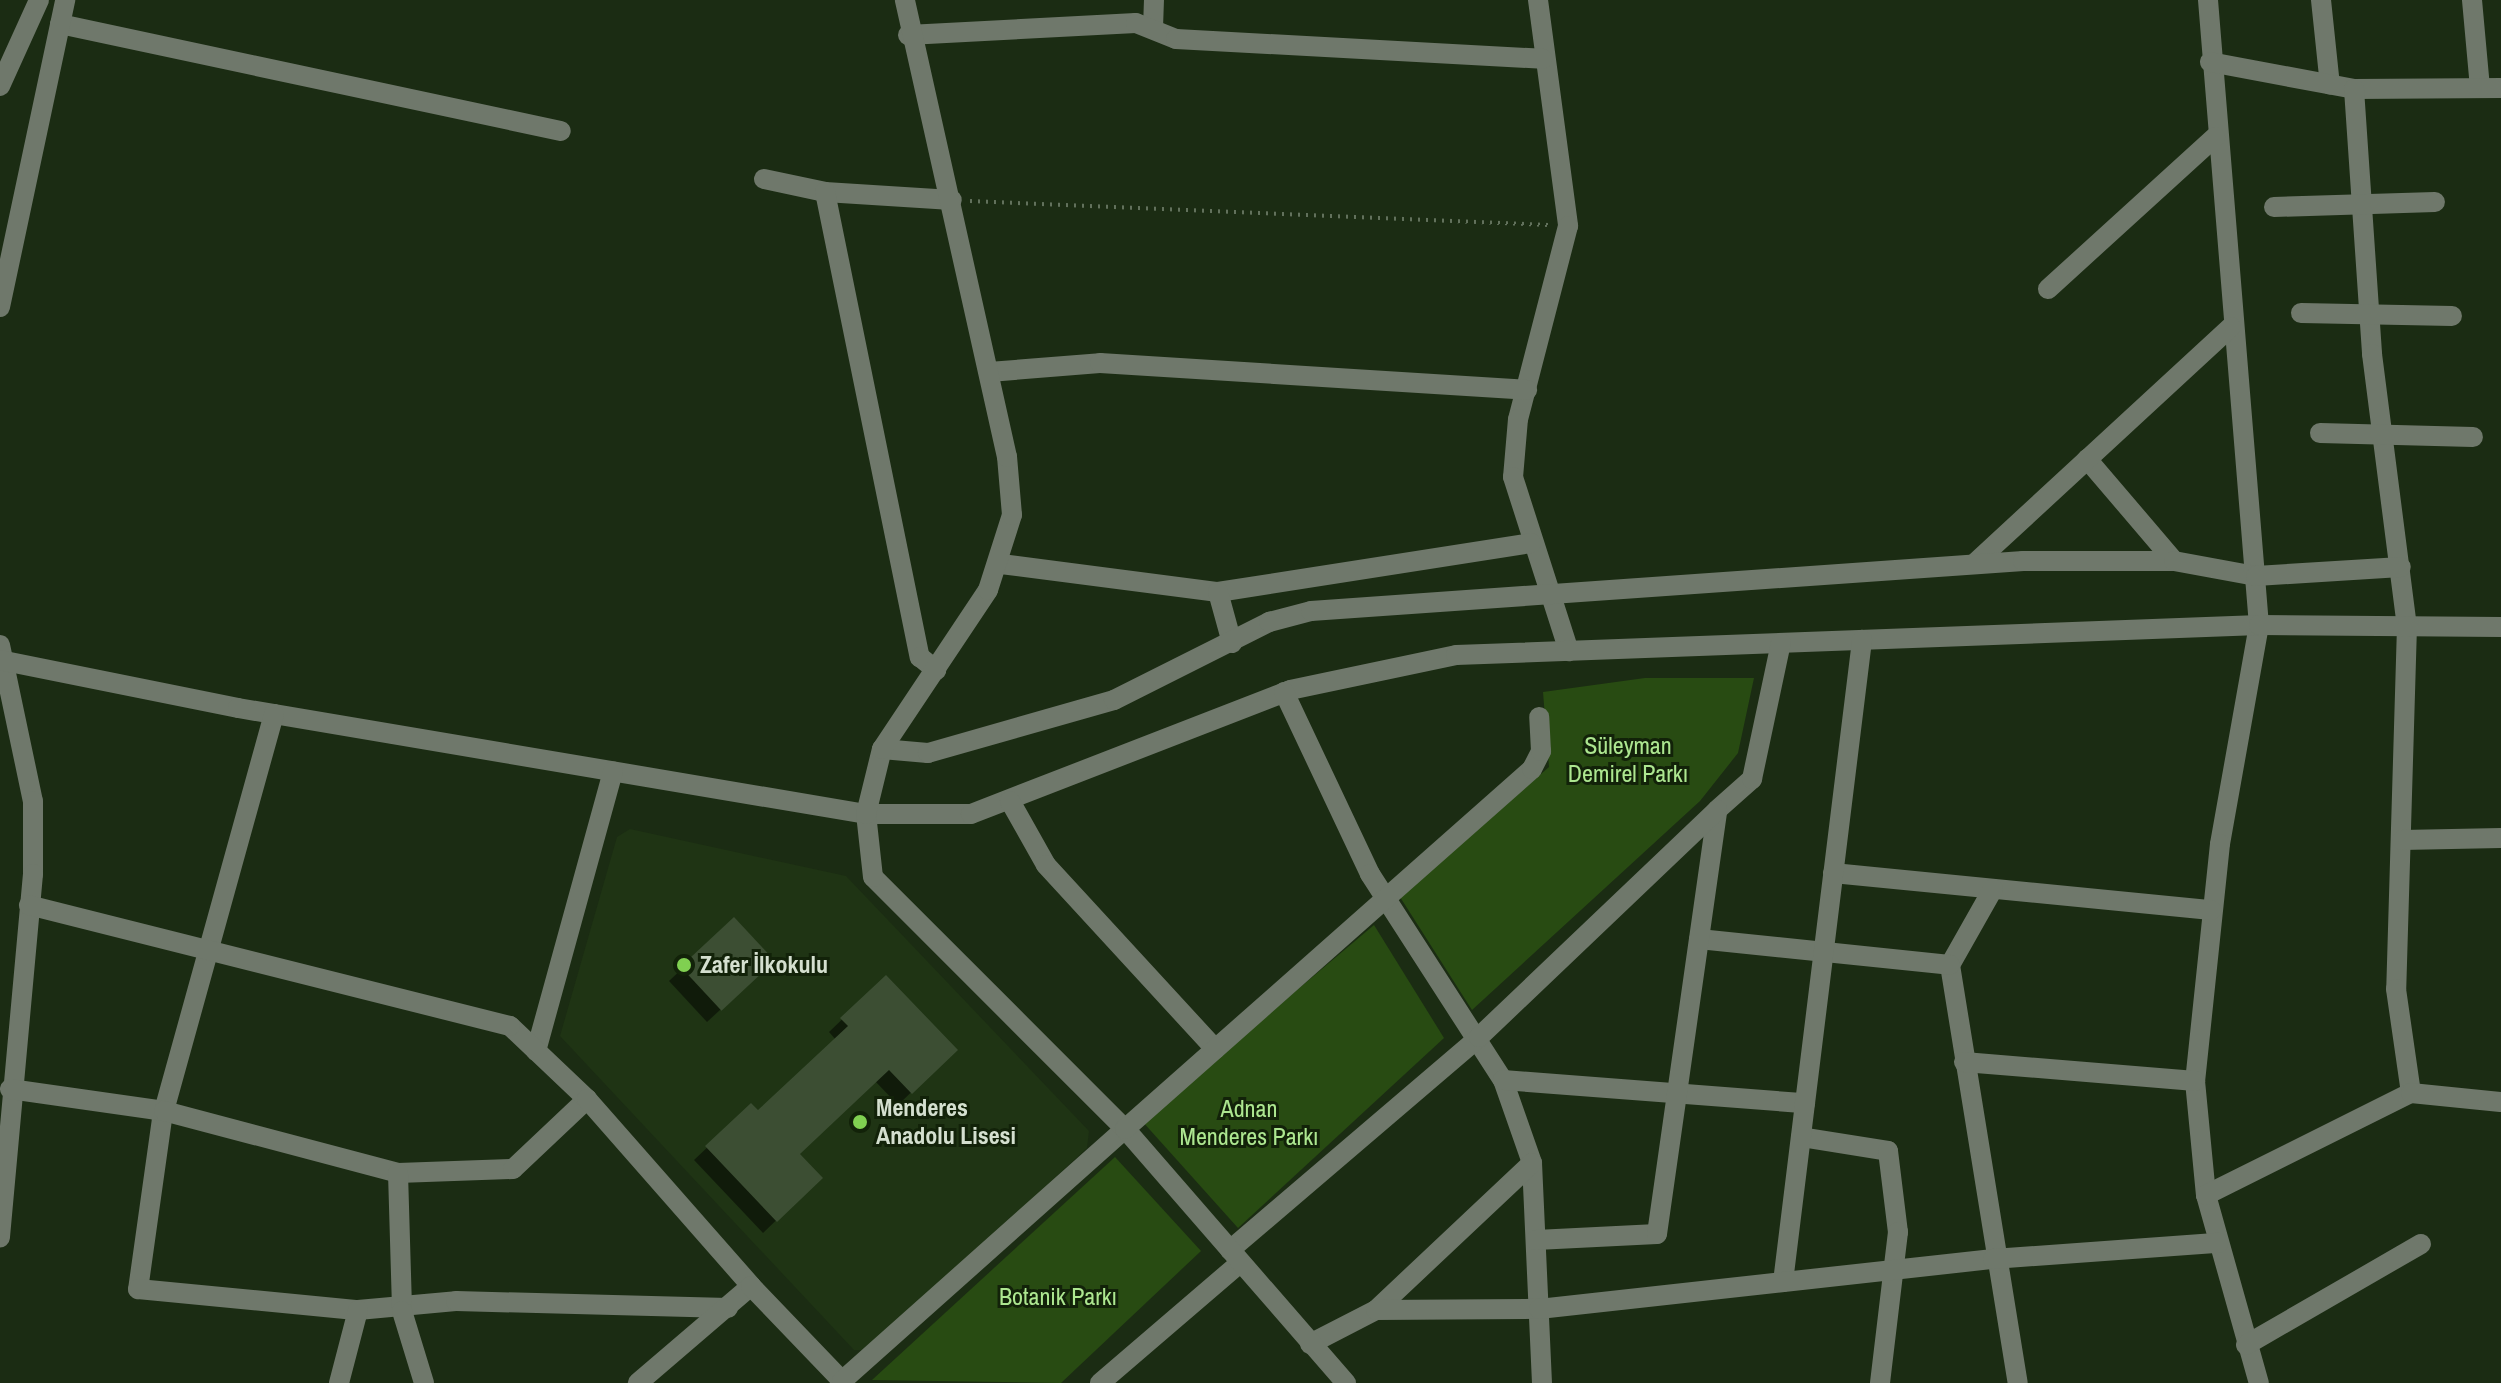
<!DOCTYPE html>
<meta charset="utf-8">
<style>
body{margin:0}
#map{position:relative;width:2501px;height:1383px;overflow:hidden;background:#1b2c13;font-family:"Archivo Narrow",sans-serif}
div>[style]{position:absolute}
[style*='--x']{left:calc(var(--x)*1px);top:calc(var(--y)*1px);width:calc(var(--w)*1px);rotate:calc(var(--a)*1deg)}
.built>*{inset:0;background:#1f3414}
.green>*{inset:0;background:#284b12}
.shadow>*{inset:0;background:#0007}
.building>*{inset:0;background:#3c4e33;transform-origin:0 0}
.path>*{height:4px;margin-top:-2px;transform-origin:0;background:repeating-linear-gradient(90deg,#62715c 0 2px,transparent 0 8px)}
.minor>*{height:20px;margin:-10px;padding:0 10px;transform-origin:10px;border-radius:10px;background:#6f786b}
.dots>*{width:22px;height:22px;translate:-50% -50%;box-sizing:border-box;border:4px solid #122209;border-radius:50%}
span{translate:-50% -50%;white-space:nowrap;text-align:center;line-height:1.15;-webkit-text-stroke:6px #122209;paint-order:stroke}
.park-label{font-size:24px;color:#ade790}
.poi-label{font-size:24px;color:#d4dfcf;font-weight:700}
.left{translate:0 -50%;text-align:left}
</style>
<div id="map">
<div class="built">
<div style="clip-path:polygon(630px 829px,846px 876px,1089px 1131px,1087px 1148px,869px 1350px,854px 1350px,560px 1036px,617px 837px)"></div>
</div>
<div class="green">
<div style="clip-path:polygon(1645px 678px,1754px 678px,1738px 753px,1700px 801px,1472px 1010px,1400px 897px,1549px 767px,1543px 692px)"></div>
<div style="clip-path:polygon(1374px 925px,1444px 1038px,1238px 1228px,1142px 1121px)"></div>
<div style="clip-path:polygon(1115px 1157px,1201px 1251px,1061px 1383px,872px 1380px)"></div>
</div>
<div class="shadow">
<div style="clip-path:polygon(734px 920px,759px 974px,707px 1022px,669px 981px)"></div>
<div style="clip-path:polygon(886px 977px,955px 1050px,898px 1105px,875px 1081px,798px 1155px,820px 1178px,763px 1233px,694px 1160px,751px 1106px,758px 1113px,836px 1040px,829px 1032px)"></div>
</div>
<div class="building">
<div style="left:734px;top:917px;width:60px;height:73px;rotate:47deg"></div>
<div style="clip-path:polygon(886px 975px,958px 1050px,912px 1094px,889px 1070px,800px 1154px,823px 1178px,777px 1222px,705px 1146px,751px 1103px,758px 1110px,848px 1026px,840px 1018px)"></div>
</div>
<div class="path">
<div style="--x:970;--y:201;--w:579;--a:2.37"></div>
</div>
<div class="minor">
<div style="--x:1538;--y:0;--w:228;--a:82.4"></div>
<div style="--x:1568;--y:226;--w:199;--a:104.5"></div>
<div style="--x:1518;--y:419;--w:58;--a:94.9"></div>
<div style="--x:1513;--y:477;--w:183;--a:72.2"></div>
<div style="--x:2208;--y:0;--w:627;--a:85.34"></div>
<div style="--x:2259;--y:625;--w:222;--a:100.1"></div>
<div style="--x:2220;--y:844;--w:238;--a:96"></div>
<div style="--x:2195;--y:1081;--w:115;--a:84.5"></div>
<div style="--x:2206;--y:1195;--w:195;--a:74.3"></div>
<div style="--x:2321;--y:0;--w:85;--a:84"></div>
<div style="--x:2472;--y:0;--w:88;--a:84.8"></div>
<div style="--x:60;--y:24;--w:512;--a:12.06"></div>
<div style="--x:1153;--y:28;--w:28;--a:-88"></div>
<div style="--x:908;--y:35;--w:228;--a:-3"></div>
<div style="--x:1136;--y:23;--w:43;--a:21.8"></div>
<div style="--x:1176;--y:39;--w:367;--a:3.1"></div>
<div style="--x:2210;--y:62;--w:147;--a:10.6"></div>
<div style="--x:2354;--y:89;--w:147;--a:-0.4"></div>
<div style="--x:0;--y:86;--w:94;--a:-65.6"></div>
<div style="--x:2354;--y:89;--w:266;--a:86.1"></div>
<div style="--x:2372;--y:354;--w:274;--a:82.7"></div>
<div style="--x:2407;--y:626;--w:363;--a:91.7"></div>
<div style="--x:2396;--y:989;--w:105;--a:81.8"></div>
<div style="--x:764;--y:179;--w:62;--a:12"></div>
<div style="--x:825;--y:192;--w:127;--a:3.6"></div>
<div style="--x:825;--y:192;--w:475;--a:78.5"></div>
<div style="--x:920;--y:657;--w:21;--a:39"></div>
<div style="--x:2274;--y:207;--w:161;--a:-1.8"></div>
<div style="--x:2048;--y:289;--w:226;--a:-42.3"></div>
<div style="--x:0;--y:307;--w:314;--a:-78"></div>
<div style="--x:2301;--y:313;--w:151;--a:1.1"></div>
<div style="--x:989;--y:372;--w:111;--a:-4.6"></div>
<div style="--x:1100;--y:363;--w:428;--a:3.6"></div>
<div style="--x:2320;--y:433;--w:153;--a:1.5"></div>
<div style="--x:2087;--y:459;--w:134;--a:49.5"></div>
<div style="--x:1975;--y:563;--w:348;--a:-42.7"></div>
<div style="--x:1001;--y:564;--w:219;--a:7.4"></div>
<div style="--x:1218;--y:592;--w:317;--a:-8.9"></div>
<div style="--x:1218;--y:592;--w:53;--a:74.6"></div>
<div style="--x:0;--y:645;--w:159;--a:78.1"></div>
<div style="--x:33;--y:801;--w:73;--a:90"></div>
<div style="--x:33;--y:874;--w:365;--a:95.2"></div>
<div style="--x:0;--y:660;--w:243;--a:11.4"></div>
<div style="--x:238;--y:708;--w:637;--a:9.58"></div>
<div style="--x:866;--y:814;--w:105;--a:0"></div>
<div style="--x:971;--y:814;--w:342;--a:-21.2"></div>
<div style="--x:1290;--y:690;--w:170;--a:-11.9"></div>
<div style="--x:1456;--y:655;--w:804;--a:-2.14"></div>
<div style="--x:2259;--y:625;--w:242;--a:0.5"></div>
<div style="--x:1284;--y:692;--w:201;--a:64.7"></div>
<div style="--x:1370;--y:874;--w:245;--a:57.2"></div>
<div style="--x:1503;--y:1080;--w:88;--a:70.7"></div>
<div style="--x:1532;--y:1163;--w:220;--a:87.4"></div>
<div style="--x:274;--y:714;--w:420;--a:105.5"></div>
<div style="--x:162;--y:1119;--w:172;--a:98"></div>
<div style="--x:138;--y:1289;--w:221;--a:5.5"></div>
<div style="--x:358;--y:1310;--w:98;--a:-5.2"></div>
<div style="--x:456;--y:1301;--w:272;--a:1.5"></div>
<div style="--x:882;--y:749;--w:46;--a:5"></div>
<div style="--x:928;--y:753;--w:193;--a:-15.9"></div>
<div style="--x:1114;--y:700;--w:174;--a:-26.7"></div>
<div style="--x:1269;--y:622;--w:43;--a:-14.7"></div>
<div style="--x:1311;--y:611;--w:714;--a:-4.02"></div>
<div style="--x:2023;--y:561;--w:151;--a:0"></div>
<div style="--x:2174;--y:561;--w:83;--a:10.4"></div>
<div style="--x:2256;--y:576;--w:145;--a:-3.6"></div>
<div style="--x:1010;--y:801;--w:73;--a:60.6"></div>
<div style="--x:1046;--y:865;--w:250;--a:47.4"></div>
<div style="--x:2402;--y:840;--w:99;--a:-1.2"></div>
<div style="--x:1833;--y:873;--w:380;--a:5.6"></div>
<div style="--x:1993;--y:889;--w:87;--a:119.5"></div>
<div style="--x:1950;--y:965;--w:423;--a:80.8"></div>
<div style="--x:1699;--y:939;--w:252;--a:5.9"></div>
<div style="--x:536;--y:1051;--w:290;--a:-74.6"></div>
<div style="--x:1964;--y:1062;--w:232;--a:4.7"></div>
<div style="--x:1503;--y:1080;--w:303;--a:4.4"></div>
<div style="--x:10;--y:1089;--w:156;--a:8.1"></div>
<div style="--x:164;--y:1111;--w:242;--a:14.8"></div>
<div style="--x:398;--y:1173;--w:115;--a:-2"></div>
<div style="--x:513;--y:1169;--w:102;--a:-43.4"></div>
<div style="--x:587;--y:1099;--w:106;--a:-136.5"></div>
<div style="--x:510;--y:1026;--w:496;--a:-165.9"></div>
<div style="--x:587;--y:1099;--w:249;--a:48.7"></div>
<div style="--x:751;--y:1286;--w:149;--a:139.4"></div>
<div style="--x:1801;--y:1137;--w:88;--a:9.1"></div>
<div style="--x:1888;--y:1151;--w:82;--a:83"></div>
<div style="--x:1898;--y:1232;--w:152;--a:96.8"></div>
<div style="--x:398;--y:1173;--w:138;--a:88.3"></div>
<div style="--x:402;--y:1311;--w:75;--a:73"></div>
<div style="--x:2206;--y:1195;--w:229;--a:-26.5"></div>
<div style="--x:2411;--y:1093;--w:90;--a:5.7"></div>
<div style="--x:1536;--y:1240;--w:121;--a:-2.8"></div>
<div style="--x:1657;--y:1234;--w:428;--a:-81.9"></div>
<div style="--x:1717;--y:810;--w:47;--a:-41.5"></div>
<div style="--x:1752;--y:779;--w:139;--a:-78"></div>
<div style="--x:1230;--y:1250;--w:328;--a:-40.5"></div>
<div style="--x:1479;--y:1037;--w:329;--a:-43.6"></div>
<div style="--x:1783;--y:1282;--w:647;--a:-82.98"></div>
<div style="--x:751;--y:1286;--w:134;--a:46.2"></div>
<div style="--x:1376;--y:1310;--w:214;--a:-43.3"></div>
<div style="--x:1310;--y:1344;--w:74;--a:-27.3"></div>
<div style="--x:1376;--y:1310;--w:163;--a:-0.4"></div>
<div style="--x:1539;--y:1309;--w:457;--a:-6.3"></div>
<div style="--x:1993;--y:1259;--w:226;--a:-4.1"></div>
<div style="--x:2246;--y:1345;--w:202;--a:-30"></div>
<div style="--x:842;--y:1381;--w:379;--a:-41.7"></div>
<div style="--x:1125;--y:1129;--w:356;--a:-135"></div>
<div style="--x:873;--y:877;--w:63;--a:-96.3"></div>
<div style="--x:866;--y:814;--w:67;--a:-76.2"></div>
<div style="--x:882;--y:749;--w:191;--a:-56.3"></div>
<div style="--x:988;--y:590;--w:79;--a:-72.3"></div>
<div style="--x:1012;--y:515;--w:58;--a:-94.9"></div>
<div style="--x:1007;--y:457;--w:468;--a:-102.6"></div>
<div style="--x:339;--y:1383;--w:75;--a:-75.4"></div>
<div style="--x:1100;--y:1383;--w:184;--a:-40.6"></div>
<div style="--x:1346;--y:1383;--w:337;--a:-131"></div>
<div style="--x:1125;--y:1129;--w:543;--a:-41.49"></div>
<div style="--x:1532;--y:769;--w:20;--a:-63"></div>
<div style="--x:1541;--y:751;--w:34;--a:-93"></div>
</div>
<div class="dots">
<div style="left:684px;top:965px;background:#80d051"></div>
<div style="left:860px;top:1122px;background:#80d051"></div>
</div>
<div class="park-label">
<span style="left:1628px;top:760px">Süleyman<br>Demirel Parkı</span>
<span style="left:1249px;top:1123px">Adnan<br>Menderes Parkı</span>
<span style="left:1058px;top:1297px">Botanik Parkı</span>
</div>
<div class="poi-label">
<span class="left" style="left:700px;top:965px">Zafer İlkokulu</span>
<span class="left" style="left:876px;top:1122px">Menderes<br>Anadolu Lisesi</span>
</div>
</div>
